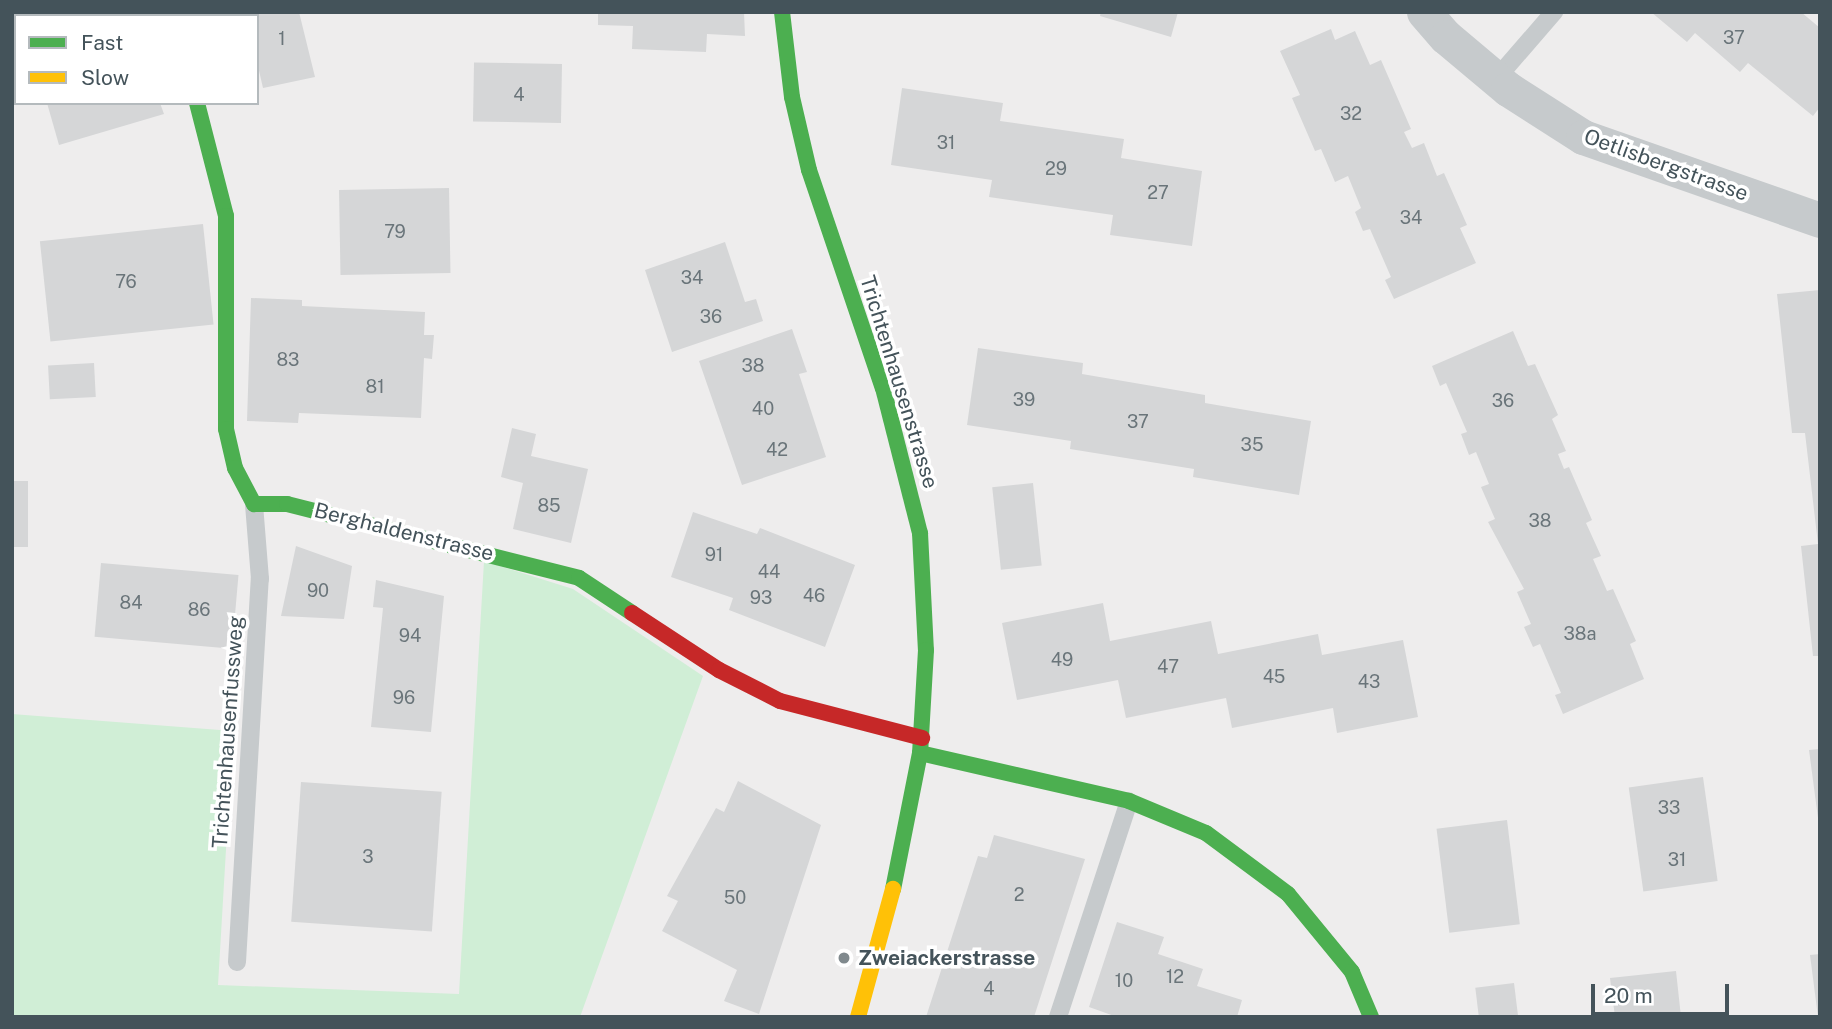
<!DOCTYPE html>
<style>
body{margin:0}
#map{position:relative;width:1832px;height:1029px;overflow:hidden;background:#eeeded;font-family:"Public Sans",sans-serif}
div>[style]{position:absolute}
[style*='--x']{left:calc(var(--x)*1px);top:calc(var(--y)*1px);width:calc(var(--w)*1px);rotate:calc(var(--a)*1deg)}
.green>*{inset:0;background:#d0eed6}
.building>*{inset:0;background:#d5d6d7;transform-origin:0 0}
.lane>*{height:18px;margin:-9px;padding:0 9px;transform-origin:9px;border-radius:9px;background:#c6cacc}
.street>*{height:35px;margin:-17.5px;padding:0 17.5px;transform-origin:17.5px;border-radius:17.5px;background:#c6cacc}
.fast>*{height:16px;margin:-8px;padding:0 8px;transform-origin:8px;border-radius:8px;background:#4caf50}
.slow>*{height:16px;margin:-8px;padding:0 8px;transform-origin:8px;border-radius:8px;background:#ffc107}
.jam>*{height:16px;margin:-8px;padding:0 8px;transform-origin:8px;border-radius:8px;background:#c62828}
.dots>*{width:19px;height:19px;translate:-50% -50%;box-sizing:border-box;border:4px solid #fff;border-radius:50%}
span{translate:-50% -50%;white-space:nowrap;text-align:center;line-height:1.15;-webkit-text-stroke:7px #fff;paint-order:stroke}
.number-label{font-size:18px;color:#6a757a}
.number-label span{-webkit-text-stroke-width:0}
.street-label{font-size:21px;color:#44535a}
.poi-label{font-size:21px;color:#44535a;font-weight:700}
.left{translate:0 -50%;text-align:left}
.frame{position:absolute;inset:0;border:14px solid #44535a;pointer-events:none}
.legend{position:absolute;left:14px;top:14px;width:245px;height:91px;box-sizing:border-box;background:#fff;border:2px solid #b4babd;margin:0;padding:9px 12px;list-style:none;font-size:21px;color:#44535a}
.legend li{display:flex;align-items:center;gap:14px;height:35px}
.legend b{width:35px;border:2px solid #b4babd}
.scale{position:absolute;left:1591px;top:984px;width:138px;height:32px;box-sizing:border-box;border:4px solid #44535a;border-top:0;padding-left:9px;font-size:21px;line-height:24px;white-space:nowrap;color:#44535a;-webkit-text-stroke:5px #fff;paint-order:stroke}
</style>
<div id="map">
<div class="green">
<div style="clip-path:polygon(484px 561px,573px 589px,703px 676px,580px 1017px,12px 1017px,12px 714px,233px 731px,218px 985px,459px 994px)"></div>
</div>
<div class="building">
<div style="clip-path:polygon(213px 12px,299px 12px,315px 77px,263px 88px,257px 62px,257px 16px)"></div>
<div style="clip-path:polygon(598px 12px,744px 12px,745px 36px,707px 34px,706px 52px,632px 49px,633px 26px,598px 25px)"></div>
<div style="clip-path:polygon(1101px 12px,1178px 12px,1171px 37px,1100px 16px)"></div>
<div style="clip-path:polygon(1651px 12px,1801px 12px,1820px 28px,1820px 107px,1813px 116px,1748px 63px,1740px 72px,1695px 33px,1687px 42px)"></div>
<div style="clip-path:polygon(1331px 29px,1335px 40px,1355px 31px,1370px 65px,1381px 60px,1411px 129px,1404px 132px,1412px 148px,1424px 143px,1437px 176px,1444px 173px,1467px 225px,1460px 228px,1476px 263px,1394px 299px,1385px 280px,1391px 277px,1370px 229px,1363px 231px,1355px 212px,1361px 208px,1348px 176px,1335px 182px,1321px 149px,1315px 151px,1292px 98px,1300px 95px,1280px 51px)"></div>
<div style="left:562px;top:64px;width:59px;height:88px;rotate:91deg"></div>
<div style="clip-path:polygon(902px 88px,1003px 103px,1000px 121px,1124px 139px,1121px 158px,1202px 171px,1192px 246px,1110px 235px,1113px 215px,989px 197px,992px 180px,891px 165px)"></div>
<div style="clip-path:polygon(47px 103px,160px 103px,164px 114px,59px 145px)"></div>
<div style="left:449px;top:188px;width:85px;height:110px;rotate:89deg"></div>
<div style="left:203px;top:224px;width:101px;height:164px;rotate:84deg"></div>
<div style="clip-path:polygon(725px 242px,745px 302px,756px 299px,763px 321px,672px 352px,645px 270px)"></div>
<div style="clip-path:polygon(1820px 290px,1820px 656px,1813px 656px,1801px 546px,1818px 544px,1805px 433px,1792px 433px,1777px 294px)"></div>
<div style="clip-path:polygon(251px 298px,302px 300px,302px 306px,425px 312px,424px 335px,434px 335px,432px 359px,424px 358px,421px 418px,299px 413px,298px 423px,247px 421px)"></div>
<div style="clip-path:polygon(792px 329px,807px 372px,799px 374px,826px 457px,742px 485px,699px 361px)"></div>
<div style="clip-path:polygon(1513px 331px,1528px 366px,1535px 364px,1558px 415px,1552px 419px,1566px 451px,1558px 454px,1564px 469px,1569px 467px,1592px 520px,1586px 523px,1601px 556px,1593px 559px,1607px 591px,1613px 589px,1636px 641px,1630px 644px,1644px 679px,1563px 714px,1555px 695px,1561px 693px,1540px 644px,1533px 647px,1524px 627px,1531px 624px,1517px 592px,1524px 589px,1488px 522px,1495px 519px,1481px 487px,1489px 484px,1476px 452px,1469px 455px,1461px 434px,1467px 432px,1446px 383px,1440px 386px,1432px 366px)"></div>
<div style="clip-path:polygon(978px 348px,1083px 363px,1082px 374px,1205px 395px,1205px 403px,1311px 421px,1299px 495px,1193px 477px,1194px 469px,1070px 449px,1071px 441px,967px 425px)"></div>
<div style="left:94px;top:363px;width:34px;height:46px;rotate:87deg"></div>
<div style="clip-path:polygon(512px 428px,536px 434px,531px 456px,588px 469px,571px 543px,513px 529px,523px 483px,501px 477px)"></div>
<div style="left:12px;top:481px;width:16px;height:66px"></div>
<div style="left:1033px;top:483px;width:83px;height:41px;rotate:84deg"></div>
<div style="clip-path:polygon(693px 512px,757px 534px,760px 528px,855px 565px,825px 647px,729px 610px,733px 598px,671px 577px)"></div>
<div style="clip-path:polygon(296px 546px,352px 566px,344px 619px,281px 616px)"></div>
<div style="left:101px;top:563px;width:138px;height:74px;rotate:5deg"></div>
<div style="clip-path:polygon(376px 580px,444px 596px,431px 732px,371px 727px,383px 608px,373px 607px)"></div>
<div style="clip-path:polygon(1103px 603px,1110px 641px,1211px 621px,1218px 654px,1318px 634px,1322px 655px,1403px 640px,1418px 717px,1337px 733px,1333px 708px,1232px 728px,1226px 698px,1126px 718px,1118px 680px,1017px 700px,1002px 623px)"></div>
<div style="clip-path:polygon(1820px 749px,1820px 818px,1818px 818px,1809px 750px)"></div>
<div style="left:1703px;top:777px;width:105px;height:75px;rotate:82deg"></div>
<div style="clip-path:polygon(738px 781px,821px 825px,759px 1014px,724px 1001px,737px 970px,662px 931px,678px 901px,667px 896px,716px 808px,724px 812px)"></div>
<div style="left:301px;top:782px;width:141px;height:140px;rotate:4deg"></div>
<div style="left:1507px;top:820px;width:105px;height:71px;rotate:83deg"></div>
<div style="clip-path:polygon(994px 835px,1085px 859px,1034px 1017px,926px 1017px,978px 856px,987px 858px)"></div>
<div style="clip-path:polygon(1117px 922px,1164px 937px,1158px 954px,1203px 969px,1197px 986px,1242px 1000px,1237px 1017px,1117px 1017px,1089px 1007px)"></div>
<div style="clip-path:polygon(1820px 954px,1820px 1017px,1818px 1017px,1810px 955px)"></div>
<div style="clip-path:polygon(1676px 971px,1681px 1017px,1615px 1017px,1610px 978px)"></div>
<div style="left:1514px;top:983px;width:34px;height:39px;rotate:83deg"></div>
</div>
<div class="lane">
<div style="--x:1496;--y:79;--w:89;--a:-49.1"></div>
<div style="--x:237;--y:962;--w:384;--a:-86.6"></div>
<div style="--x:260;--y:579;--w:75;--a:-94.6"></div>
<div style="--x:1058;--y:1017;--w:227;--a:-71.8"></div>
</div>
<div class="street">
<div style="--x:166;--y:12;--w:4;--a:76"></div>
<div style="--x:1424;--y:12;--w:33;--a:49"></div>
<div style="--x:1446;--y:37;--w:81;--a:40"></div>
<div style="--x:1508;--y:89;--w:89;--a:32.6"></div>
<div style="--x:1583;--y:137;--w:251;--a:19.3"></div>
</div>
<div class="fast">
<div style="--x:782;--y:12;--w:86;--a:83.3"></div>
<div style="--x:792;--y:97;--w:75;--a:76.9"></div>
<div style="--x:809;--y:170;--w:230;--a:71.3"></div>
<div style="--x:883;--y:388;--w:150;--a:75.7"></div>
<div style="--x:920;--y:533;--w:117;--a:87.1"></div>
<div style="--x:926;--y:650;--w:103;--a:93.3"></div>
<div style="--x:920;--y:753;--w:139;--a:101.2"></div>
<div style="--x:197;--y:103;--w:117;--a:75.6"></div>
<div style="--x:226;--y:216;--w:213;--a:90"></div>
<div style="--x:226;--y:429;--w:40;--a:77"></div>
<div style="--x:235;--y:468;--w:41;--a:62.2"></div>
<div style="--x:254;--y:504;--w:33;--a:0"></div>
<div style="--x:287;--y:504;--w:301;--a:14.2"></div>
<div style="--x:579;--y:578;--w:64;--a:33.4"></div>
<div style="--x:920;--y:753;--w:214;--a:12.9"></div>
<div style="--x:1129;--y:801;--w:83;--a:22.6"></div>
<div style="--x:1206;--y:833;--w:102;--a:36.6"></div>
<div style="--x:1288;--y:894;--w:101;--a:50.6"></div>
<div style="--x:1352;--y:972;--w:49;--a:67.1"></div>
</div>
<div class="slow">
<div style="--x:858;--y:1017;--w:133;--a:-74.7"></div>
</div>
<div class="jam">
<div style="--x:632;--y:613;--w:104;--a:33.2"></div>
<div style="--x:719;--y:670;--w:68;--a:26.9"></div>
<div style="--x:780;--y:701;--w:147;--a:14.6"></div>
</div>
<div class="dots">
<div style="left:844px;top:958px;background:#80898d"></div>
</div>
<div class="number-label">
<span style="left:1734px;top:38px">37</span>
<span style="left:282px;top:39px">1</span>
<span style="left:519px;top:95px">4</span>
<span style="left:1351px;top:114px">32</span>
<span style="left:946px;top:143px">31</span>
<span style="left:1056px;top:169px">29</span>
<span style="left:1158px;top:193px">27</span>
<span style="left:1411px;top:218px">34</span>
<span style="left:395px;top:232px">79</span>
<span style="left:692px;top:278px">34</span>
<span style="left:126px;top:282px">76</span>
<span style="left:711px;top:317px">36</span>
<span style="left:288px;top:360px">83</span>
<span style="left:753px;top:366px">38</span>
<span style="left:375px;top:387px">81</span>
<span style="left:1024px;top:400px">39</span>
<span style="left:1503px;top:401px">36</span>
<span style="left:763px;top:409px">40</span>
<span style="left:1138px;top:422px">37</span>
<span style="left:1252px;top:445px">35</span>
<span style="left:777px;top:450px">42</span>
<span style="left:549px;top:506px">85</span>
<span style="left:1540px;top:521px">38</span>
<span style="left:714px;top:555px">91</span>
<span style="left:769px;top:572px">44</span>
<span style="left:318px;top:591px">90</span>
<span style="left:814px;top:596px">46</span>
<span style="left:761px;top:598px">93</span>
<span style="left:131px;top:603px">84</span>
<span style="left:199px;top:610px">86</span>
<span style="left:1580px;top:634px">38a</span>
<span style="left:410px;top:636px">94</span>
<span style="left:1062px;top:660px">49</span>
<span style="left:1168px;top:667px">47</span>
<span style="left:1274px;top:677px">45</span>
<span style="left:1369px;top:682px">43</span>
<span style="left:404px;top:698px">96</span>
<span style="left:1669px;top:808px">33</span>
<span style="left:368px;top:857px">3</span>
<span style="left:1677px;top:860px">31</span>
<span style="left:1019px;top:895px">2</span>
<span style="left:735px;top:898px">50</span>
<span style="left:1175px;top:977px">12</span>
<span style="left:1124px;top:981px">10</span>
<span style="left:989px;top:989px">4</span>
</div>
<div class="street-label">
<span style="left:1666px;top:165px;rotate:20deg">Oetlisbergstrasse</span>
<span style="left:899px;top:382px;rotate:73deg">Trichtenhausenstrasse</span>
<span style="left:404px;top:532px;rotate:14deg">Berghaldenstrasse</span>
<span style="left:228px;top:732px;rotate:-86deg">Trichtenhausenfussweg</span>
</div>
<div class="poi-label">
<span class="left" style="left:858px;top:958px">Zweiackerstrasse</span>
</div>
<div class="frame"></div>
<ul class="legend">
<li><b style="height:9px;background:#4caf50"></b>Fast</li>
<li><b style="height:9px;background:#ffc107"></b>Slow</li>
</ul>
<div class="scale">20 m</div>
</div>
